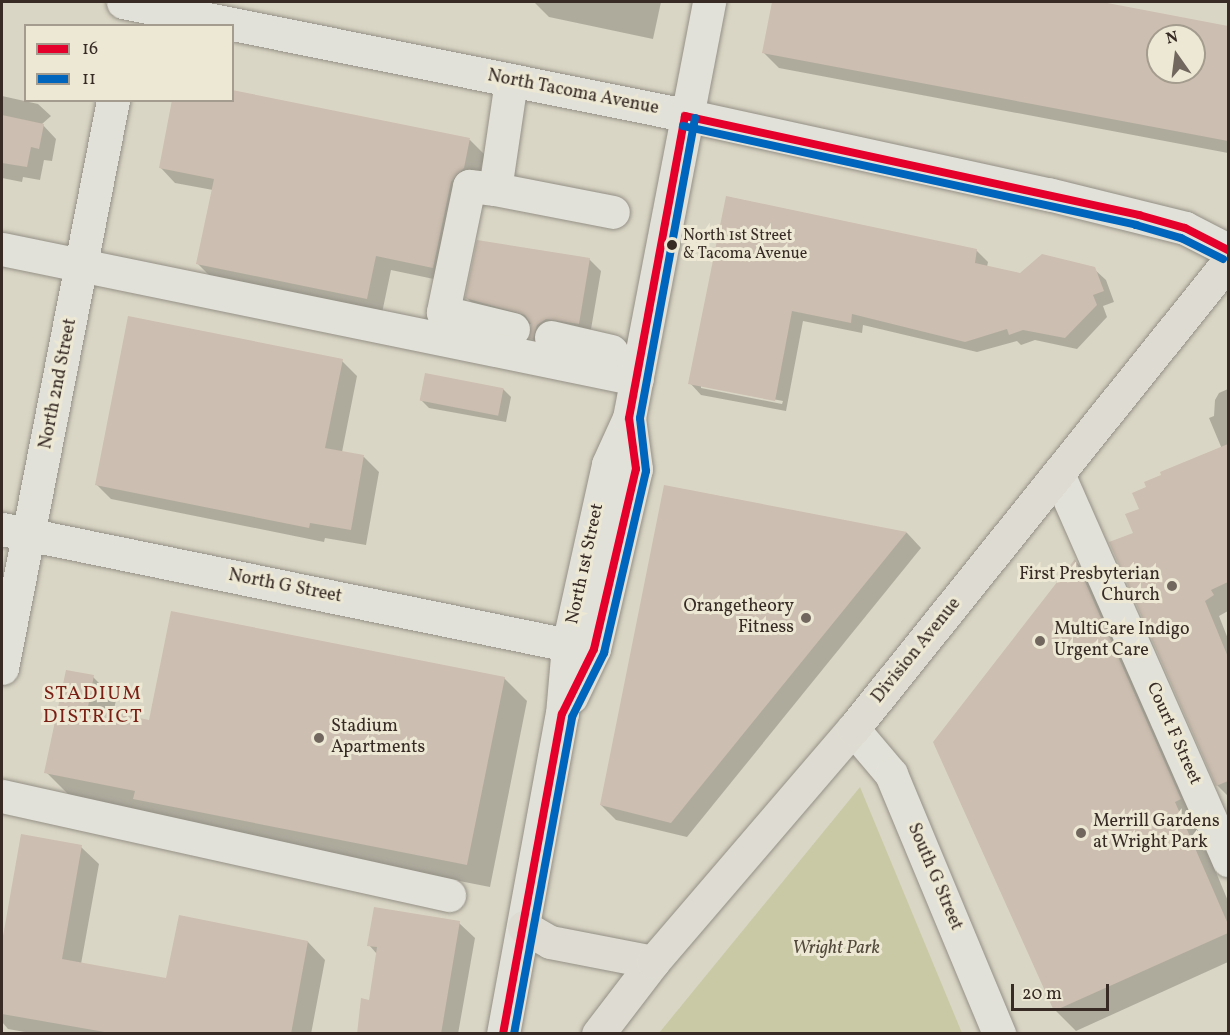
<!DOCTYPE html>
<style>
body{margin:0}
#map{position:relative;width:1230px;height:1035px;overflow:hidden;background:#dad6c5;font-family:Vollkorn,serif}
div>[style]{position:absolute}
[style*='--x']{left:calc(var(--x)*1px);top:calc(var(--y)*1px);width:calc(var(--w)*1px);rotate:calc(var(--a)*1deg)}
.green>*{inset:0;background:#cac9a6}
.shadow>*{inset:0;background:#0003}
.building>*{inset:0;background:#ccbeb0;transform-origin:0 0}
.roads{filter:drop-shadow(0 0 2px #949086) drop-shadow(0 0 2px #949086)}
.minor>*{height:33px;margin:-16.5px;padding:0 16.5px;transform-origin:16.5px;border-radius:16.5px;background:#e2e1d9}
.major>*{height:33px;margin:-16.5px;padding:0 16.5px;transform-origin:16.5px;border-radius:16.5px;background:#dedcd2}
.bus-1>*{height:8px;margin:-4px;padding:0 4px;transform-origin:4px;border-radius:4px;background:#e4002b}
.bus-2>*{height:8px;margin:-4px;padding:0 4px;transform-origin:4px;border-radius:4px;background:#0065bd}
.dots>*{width:16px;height:16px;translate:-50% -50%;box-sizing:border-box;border:3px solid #ece8d4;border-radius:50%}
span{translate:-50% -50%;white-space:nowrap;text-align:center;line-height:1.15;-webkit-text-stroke:6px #ece8d4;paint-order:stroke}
.bus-label{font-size:16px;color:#382b26}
.left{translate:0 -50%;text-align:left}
.street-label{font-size:18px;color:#382b26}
.poi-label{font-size:18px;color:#382b26}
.right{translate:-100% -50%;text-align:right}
.park-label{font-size:18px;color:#52483a;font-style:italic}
.neighbourhood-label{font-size:20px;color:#7a1f14;letter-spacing:1.5px}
.frame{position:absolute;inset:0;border:3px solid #382b26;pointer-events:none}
.legend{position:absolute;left:24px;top:24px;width:210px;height:78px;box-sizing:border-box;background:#ece8d4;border:2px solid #a49c8e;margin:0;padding:8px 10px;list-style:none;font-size:18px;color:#382b26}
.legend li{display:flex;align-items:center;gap:12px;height:30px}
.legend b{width:30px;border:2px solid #a49c8e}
.north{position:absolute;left:1146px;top:24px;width:60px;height:60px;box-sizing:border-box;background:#ece8d4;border:2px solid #a49c8e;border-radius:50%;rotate:346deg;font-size:16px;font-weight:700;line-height:24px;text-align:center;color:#382b26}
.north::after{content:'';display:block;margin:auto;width:21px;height:27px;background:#71675e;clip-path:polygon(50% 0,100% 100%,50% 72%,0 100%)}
.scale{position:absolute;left:1011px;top:984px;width:98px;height:27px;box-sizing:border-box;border:3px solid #382b26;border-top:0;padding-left:8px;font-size:18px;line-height:21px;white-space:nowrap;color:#382b26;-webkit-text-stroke:4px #ece8d4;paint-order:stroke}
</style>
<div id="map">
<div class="green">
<div style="clip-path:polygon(860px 787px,962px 1033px,659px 1033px)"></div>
</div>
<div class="shadow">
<div style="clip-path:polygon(534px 2px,661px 2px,653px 39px,549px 17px)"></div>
<div style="clip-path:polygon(evenodd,774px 2px,1093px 2px,1228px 27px,1228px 153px,779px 68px,764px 53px,774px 2px,1158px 36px,1194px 36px,1194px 72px,1158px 72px,1158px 36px)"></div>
<div style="clip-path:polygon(2px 96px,38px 104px,51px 116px,42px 124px,56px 139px,52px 161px,44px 160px,40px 180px,23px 177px,22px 182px,2px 178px)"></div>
<div style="clip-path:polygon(470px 140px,485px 155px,448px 282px,391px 270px,382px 313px,213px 279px,198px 264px,213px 190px,175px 183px,160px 167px)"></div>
<div style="clip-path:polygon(evenodd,728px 197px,976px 250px,988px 262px,987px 267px,1021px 275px,1094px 269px,1106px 280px,1114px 302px,1103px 306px,1107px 317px,1077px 349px,1035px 340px,1021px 345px,1017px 341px,977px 352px,863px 325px,862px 333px,803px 321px,786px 411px,701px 395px,690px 383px,728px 197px,701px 385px,783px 401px,782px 404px,701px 388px,701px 385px)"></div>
<div style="clip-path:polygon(589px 259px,601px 271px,590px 335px,542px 349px,531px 337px,533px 325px,478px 309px,467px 298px)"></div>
<div style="clip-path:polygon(342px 361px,357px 376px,342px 452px,364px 457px,379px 472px,366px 545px,325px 538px,324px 542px,111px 499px,96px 484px)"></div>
<div style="clip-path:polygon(503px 389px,511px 397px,506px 422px,429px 408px,421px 400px)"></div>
<div style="clip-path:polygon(1228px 389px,1228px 611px,1219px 616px,1228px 639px,1228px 796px,1217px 785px,1135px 533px,1140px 510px,1222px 449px,1209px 418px,1214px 416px,1215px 400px,1219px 393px)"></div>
<div style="clip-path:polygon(666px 487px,907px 533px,921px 548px,687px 837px,616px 820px,601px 805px)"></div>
<div style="clip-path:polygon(1075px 561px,1095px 581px,1228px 901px,1228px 962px,1076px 1031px,1055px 1010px)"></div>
<div style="clip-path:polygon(93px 677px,116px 700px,113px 714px,150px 722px,504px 678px,527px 701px,490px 887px,158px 822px,69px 795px,46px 772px)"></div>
<div style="clip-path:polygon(22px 836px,81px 847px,99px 864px,81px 964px,168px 980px,308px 942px,325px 960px,311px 1034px,36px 1034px,8px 1029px,2px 1022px,2px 950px)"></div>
<div style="clip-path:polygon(459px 923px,475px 938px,458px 1034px,358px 1034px,370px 1001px,377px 954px,369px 945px)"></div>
</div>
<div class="building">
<div style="clip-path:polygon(evenodd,772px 2px,1102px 2px,1228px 26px,1228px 141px,762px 53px,772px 2px,1158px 36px,1194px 36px,1194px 72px,1158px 72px,1158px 36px)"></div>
<div style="clip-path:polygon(232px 90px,470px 138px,464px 168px,451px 182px,433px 268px,376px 256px,367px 299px,196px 264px,214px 179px,159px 168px,172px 100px,232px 100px)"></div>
<div style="clip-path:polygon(2px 115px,44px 124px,39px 149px,31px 147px,27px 167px,2px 163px)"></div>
<div style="clip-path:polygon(726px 196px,977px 249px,975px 263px,1020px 273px,1042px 254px,1095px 267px,1104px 291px,1093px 295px,1097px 305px,1065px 338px,1023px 330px,1009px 335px,1007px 329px,965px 342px,852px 314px,851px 323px,792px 311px,775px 401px,688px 384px)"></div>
<div style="clip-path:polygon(477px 240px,590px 258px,579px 324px,546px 319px,537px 325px,533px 339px,529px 338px,531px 324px,525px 315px,465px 298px)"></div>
<div style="clip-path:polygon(128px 316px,343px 359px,325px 448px,364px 455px,351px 530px,310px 523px,309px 528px,95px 485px)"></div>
<div style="left:425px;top:373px;width:80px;height:28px;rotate:11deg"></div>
<div style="clip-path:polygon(1228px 444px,1228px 582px,1211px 590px,1214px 595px,1205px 601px,1228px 657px,1228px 781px,1216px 786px,1109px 542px,1133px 533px,1125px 514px,1139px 509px,1132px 493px,1146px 487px,1144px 482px,1161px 475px,1160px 472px)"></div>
<div style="clip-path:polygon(664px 485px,907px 532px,671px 823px,600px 805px)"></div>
<div style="clip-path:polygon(1075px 559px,1181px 799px,1175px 802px,1228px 924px,1228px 933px,1054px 1011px,933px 742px)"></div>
<div style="clip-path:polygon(171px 611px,505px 677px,467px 865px,133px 799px,135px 791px,44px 773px,66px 670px,94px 675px,88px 707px,149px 720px)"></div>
<div style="clip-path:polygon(21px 834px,82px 845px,62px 959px,166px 978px,179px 915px,308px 941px,291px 1034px,116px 1034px,2px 1014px,2px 942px)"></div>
<div style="clip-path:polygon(374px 907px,460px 921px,441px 1034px,357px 1034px,361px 998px,369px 1000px,377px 947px,367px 946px)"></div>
</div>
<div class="roads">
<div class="minor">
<div style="--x:123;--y:2;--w:563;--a:11.37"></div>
<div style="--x:675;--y:113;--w:382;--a:12.3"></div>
<div style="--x:1048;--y:194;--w:141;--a:13.9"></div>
<div style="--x:1185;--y:228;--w:48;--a:27.1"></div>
<div style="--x:511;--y:81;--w:109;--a:98.4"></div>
<div style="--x:495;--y:189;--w:120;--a:11"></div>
<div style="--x:495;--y:189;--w:26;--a:-173"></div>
<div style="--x:469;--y:186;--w:129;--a:101.7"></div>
<div style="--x:443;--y:312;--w:72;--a:13.7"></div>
<div style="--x:2;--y:249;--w:648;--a:11.57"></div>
<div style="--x:551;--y:337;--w:62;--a:13.1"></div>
<div style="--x:1059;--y:476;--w:420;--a:66.2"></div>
<div style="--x:2;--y:529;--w:578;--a:11.58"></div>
<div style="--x:2;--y:668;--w:579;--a:-78.94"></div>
<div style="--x:571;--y:697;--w:53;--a:-64.4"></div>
<div style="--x:594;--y:649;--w:185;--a:-76.9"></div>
<div style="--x:636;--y:469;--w:51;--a:-97.8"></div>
<div style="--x:853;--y:729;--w:59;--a:49.8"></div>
<div style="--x:891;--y:774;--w:282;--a:67.4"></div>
<div style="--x:2;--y:796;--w:458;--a:12.5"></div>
<div style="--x:503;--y:1034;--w:325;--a:-79.6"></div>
<div style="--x:562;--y:714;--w:69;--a:-85"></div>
<div style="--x:568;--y:645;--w:185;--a:-77.5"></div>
<div style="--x:608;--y:464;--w:51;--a:-65.5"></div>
<div style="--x:629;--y:418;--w:424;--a:-79.1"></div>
</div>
<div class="major">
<div style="--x:524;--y:927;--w:30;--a:30"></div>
<div style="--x:550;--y:942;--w:105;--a:11"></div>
<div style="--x:598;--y:1034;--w:91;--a:-52.6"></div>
<div style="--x:653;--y:962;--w:307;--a:-49.4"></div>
<div style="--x:853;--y:729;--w:599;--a:-51.24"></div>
</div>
</div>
<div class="bus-1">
<div style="--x:685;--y:116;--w:465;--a:12.3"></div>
<div style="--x:1139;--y:215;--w:48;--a:15.8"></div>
<div style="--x:1185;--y:228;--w:48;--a:27.1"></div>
<div style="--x:503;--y:1034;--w:325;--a:-79.6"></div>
<div style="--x:562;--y:714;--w:72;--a:-63.8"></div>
<div style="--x:594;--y:649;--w:185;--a:-76.9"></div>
<div style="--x:636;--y:469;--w:51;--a:-97.8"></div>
<div style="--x:629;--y:418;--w:307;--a:-79.5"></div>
</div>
<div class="bus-2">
<div style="--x:683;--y:126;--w:464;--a:12.3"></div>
<div style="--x:1136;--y:225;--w:47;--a:16.1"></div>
<div style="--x:1181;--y:238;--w:47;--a:26.6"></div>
<div style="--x:514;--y:1034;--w:322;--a:-79.6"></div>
<div style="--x:572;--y:717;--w:72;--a:-63.4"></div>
<div style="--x:604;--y:653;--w:187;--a:-77"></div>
<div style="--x:646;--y:471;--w:53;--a:-96.5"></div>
<div style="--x:640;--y:418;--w:305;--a:-79.6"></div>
</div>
<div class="dots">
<div style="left:672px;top:245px;background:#382b26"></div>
<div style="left:1172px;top:586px;background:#71675e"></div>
<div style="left:806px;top:618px;background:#71675e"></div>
<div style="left:1040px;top:641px;background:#71675e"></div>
<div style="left:319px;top:738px;background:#71675e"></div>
<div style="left:1081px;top:833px;background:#71675e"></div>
</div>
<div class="bus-label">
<span class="left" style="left:683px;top:245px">North 1st Street<br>&amp; Tacoma Avenue</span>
</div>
<div class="street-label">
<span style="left:573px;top:93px;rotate:11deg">North Tacoma Avenue</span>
<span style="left:59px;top:384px;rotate:-79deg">North 2nd Street</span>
<span style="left:586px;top:564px;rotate:-78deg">North 1st Street</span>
<span style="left:285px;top:587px;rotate:11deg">North G Street</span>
<span style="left:917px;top:651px;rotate:-51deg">Division Avenue</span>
<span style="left:1173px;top:734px;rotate:66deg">Court F Street</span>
<span style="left:934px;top:877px;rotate:67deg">South G Street</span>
</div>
<div class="poi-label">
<span class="right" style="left:1160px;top:586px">First Presbyterian<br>Church</span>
<span class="right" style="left:794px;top:618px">Orangetheory<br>Fitness</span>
<span class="left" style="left:1054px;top:641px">MultiCare Indigo<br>Urgent Care</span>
<span class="left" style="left:331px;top:738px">Stadium<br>Apartments</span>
<span class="left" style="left:1093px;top:833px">Merrill Gardens<br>at Wright Park</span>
</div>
<div class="park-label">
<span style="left:836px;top:949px">Wright Park</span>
</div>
<div class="neighbourhood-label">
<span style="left:93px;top:706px">STADIUM<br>DISTRICT</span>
</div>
<div class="frame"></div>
<ul class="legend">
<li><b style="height:8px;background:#e4002b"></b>16</li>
<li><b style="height:8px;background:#0065bd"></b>11</li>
</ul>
<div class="north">N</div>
<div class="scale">20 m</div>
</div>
